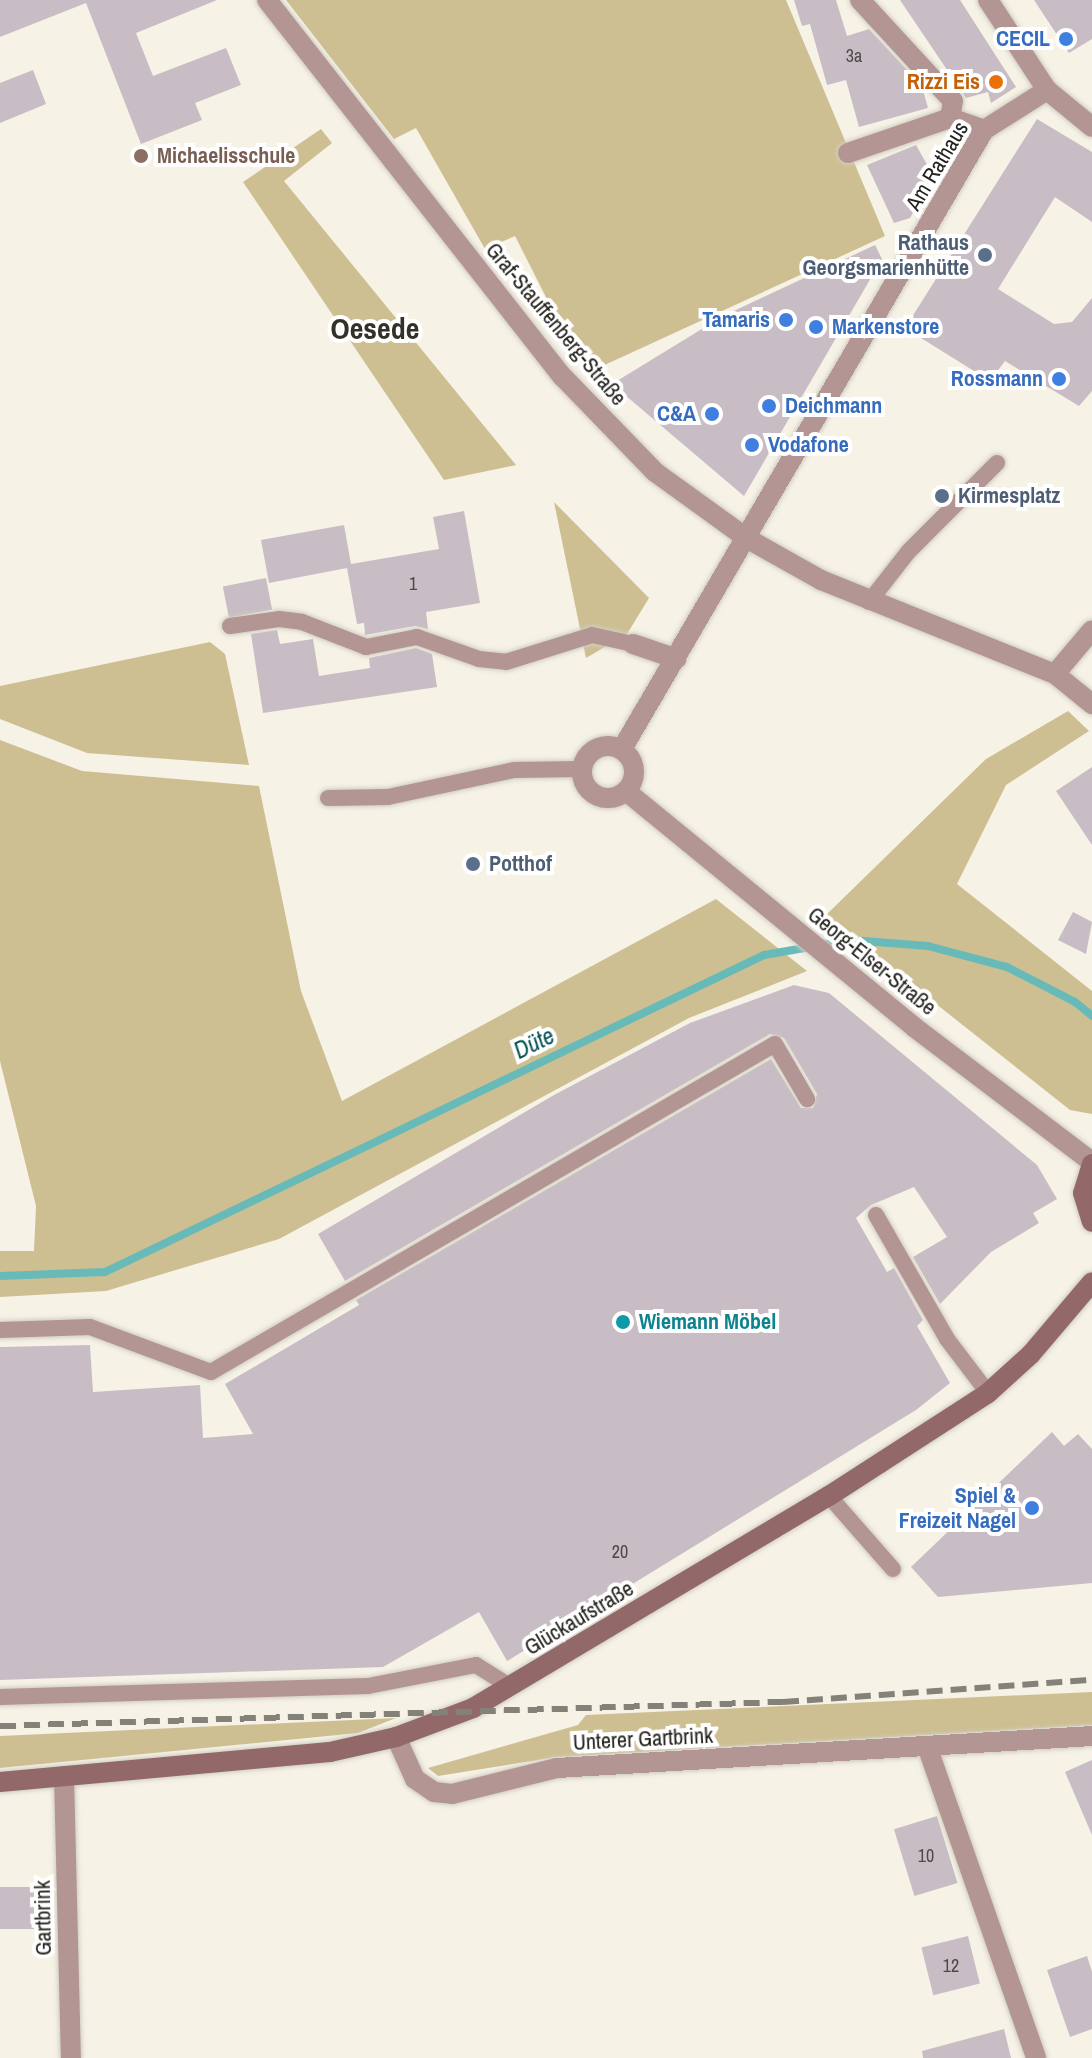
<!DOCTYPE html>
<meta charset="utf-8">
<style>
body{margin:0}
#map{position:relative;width:1092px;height:2058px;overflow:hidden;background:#f6f2e6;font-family:"Archivo Narrow",sans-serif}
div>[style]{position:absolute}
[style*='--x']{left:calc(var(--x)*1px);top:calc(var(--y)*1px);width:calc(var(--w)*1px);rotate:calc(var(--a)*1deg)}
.green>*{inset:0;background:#cebf92}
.stream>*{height:8px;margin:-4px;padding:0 4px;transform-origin:4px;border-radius:4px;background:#68bab9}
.building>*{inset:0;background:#c8bdc5;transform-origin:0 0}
.roads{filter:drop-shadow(0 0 2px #d0cdc2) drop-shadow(0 0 2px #d0cdc2)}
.service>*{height:16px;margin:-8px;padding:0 8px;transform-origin:8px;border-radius:8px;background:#b39594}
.minor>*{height:20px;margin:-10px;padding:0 10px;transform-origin:10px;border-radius:10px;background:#b39594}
.minor>.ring{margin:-10px;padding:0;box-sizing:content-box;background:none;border:20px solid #b39594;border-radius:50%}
.secondary>*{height:20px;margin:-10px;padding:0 10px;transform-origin:10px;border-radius:10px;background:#926868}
.rail>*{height:6px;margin-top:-3px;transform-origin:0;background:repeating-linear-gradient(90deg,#848179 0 16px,transparent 0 24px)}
.dots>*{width:22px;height:22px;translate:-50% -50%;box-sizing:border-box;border:4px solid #fff;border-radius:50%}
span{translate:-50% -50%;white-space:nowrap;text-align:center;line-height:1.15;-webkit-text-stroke:8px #fff;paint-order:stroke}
.number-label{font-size:18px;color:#4c4947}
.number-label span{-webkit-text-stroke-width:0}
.shop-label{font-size:22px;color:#366cbe;font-weight:700}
.right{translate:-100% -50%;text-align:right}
.left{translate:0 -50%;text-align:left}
.food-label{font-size:22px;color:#c56008;font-weight:700}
.education-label{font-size:22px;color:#785e54;font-weight:700}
.street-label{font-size:22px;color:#23221d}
.service-label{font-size:22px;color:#4e5e75;font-weight:700}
.culture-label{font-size:22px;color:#0d838f;font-weight:700}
.water-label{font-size:24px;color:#055252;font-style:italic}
.district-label{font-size:30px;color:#343128;font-weight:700}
</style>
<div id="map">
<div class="green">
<div style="clip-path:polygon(286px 0,786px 0,885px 236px,585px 374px,515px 236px,485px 249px,416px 128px,394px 139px)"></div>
<div style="clip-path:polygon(321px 129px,332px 143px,284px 181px,516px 465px,444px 480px,243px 182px)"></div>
<div style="clip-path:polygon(554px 502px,649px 598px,627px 634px,586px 658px)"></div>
<div style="clip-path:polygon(210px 642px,225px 654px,249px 765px,87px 753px,0 719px,0 686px)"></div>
<div style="clip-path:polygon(1068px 711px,1089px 731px,1006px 785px,957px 884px,1092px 991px,1092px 1114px,1070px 1110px,825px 916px,986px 759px)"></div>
<div style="clip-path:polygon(0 740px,82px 771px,259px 786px,301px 991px,342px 1101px,716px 899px,807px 971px,689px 1018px,279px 1239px,106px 1291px,0 1297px,0 1251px,34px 1251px,36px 1206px,0 1061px)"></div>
<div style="clip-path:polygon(1092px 1692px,1092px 1725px,557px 1757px,438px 1776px,428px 1768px,578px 1725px,586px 1715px)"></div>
<div style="clip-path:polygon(396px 1718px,358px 1733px,0 1768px,0 1736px)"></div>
</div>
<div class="stream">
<div style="--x:0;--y:1276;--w:105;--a:-2.2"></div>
<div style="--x:105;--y:1272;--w:731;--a:-25.69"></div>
<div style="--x:764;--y:955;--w:88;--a:-9.8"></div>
<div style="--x:851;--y:940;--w:77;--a:4.5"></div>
<div style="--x:928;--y:946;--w:82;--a:14.9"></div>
<div style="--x:1007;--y:967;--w:76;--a:27.2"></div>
<div style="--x:1075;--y:1002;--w:22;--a:39"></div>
</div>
<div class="building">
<div style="clip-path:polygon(0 0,217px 0,136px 33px,153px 76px,226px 48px,241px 85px,195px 103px,202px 120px,141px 144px,86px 3px,0 37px)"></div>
<div style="clip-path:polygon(794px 0,836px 0,847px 36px,869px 29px,922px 86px,928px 108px,859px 127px,846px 80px,827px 85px,810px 24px,802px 26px)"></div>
<div style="clip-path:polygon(900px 0,960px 0,1016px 87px,991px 103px,988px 92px,966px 98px)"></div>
<div style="clip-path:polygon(1034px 0,1092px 0,1092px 39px,1069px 53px)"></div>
<div style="clip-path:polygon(33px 70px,46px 104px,0 123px,0 83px)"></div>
<div style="clip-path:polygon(1037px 119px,1092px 152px,1092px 222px,1055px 197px,998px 289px,1054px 324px,1072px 322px,1092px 298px,1092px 391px,1079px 406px,1005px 361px,990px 381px,905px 328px)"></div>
<div style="clip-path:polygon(916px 145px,934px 177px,910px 218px,894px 223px,867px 165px)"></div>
<div style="clip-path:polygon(875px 245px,882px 259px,744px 496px,612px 384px,723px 316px)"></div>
<div style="clip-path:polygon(464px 511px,480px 603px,426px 612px,428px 629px,415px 626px,365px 635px,364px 623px,357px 624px,347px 568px,269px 583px,261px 540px,344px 525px,351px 564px,439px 549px,433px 517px)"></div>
<div style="left:266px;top:578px;width:32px;height:44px;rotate:79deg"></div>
<div style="clip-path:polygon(277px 630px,280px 644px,313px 639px,319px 676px,370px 668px,369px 658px,416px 648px,432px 654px,437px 687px,263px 713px,251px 634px)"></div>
<div style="clip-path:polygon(1092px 767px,1092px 845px,1056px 791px)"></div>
<div style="clip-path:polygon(1073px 912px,1092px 922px,1086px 954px,1058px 940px)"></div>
<div style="clip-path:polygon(794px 985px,829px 993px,1037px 1165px,1057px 1199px,1033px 1213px,1039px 1223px,991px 1252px,940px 1304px,913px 1257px,947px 1237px,914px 1187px,871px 1205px,856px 1218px,887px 1272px,894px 1268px,923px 1320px,917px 1326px,950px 1383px,916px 1410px,507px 1661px,479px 1612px,383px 1667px,0 1680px,0 1347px,90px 1345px,93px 1392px,200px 1385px,203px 1438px,253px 1434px,225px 1384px,359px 1305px,356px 1300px,771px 1059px,801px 1108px,813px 1108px,817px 1094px,784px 1038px,770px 1034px,345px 1281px,318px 1234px,554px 1095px,690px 1023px)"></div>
<div style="clip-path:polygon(1052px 1432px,1064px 1446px,1078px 1434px,1092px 1449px,1092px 1583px,938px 1597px,911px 1567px)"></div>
<div style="clip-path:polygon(1092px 1760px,1092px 1835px,1065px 1772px)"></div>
<div style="left:937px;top:1816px;width:70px;height:45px;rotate:73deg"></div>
<div style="left:0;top:1887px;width:34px;height:42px"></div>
<div style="left:968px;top:1936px;width:49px;height:48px;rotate:76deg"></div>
<div style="clip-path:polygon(1087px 1956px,1092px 1972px,1092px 2029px,1070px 2037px,1047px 1970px)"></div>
<div style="clip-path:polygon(1004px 2029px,1011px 2058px,923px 2058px,922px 2051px)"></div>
</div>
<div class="roads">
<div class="service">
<div style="--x:869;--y:602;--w:63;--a:-52"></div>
<div style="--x:908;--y:552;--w:126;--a:-45"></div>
<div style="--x:230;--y:626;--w:49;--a:-8.1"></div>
<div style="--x:279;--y:619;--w:23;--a:7"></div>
<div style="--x:302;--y:622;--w:69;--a:21.3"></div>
<div style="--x:366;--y:647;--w:52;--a:-11.1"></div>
<div style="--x:417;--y:637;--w:66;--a:19.5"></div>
<div style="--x:479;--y:659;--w:27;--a:6"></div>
<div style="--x:506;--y:662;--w:90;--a:-17.4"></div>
<div style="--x:592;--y:635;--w:42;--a:12.4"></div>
<div style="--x:328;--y:798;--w:60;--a:-1"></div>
<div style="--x:388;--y:797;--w:129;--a:-12.1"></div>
<div style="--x:514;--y:770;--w:68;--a:-0.8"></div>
<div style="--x:876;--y:1215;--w:143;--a:60.2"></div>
<div style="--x:947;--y:1339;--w:68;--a:52.8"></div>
<div style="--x:0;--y:1330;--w:90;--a:-1.9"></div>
<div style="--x:90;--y:1327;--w:129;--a:20.4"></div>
<div style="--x:211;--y:1372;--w:652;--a:-30.18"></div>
<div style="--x:775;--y:1044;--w:64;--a:59.8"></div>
<div style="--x:829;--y:1496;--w:97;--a:48.8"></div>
<div style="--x:0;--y:1697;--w:368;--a:-1.7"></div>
<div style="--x:368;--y:1686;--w:110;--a:-11"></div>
<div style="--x:476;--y:1665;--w:41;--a:32.2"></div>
</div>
<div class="minor">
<div style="--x:267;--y:0;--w:479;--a:51.9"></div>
<div style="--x:563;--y:377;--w:132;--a:45.9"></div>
<div style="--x:655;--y:472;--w:115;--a:35.8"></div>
<div style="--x:748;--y:539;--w:84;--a:29.3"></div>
<div style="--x:821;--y:580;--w:252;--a:21.9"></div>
<div style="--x:1055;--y:674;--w:48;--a:39"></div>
<div style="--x:860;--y:0;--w:137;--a:47.4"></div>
<div style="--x:953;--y:101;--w:17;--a:100"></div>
<div style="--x:988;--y:0;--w:108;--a:56.8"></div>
<div style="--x:1047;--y:90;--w:58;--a:39.4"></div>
<div style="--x:848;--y:153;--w:108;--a:-18.9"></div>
<div style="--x:950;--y:118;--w:36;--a:19"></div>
<div style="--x:633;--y:644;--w:46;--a:18.8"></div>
<div style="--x:1055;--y:674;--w:57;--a:-49.9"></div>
<div class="ring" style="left:582px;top:746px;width:32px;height:32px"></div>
<div style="--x:622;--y:749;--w:717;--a:-59.68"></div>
<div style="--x:984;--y:130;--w:75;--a:-32.4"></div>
<div style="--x:626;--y:791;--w:372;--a:39.3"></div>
<div style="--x:914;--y:1027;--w:223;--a:37.2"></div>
<div style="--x:396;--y:1737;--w:46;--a:65.7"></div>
<div style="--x:415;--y:1779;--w:23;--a:34"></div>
<div style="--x:434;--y:1792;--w:18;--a:6"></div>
<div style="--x:452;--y:1794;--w:108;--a:-13.9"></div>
<div style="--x:557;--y:1768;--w:536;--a:-3.42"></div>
<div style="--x:928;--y:1749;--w:327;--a:70.7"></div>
<div style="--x:64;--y:1776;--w:282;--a:88.6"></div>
</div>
<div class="secondary">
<div style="--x:1092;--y:1164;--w:30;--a:107"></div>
<div style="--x:1083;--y:1193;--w:30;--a:73"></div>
<div style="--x:0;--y:1782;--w:331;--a:-5.2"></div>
<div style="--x:330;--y:1752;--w:68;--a:-12.8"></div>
<div style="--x:396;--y:1737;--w:82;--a:-20.6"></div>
<div style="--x:473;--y:1708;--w:414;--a:-30.8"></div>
<div style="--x:829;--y:1496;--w:189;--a:-32.9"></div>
<div style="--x:988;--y:1393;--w:58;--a:-42.2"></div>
<div style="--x:1031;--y:1354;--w:94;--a:-49.7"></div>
</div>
</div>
<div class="rail">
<div style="--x:0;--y:1726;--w:783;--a:-1.76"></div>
<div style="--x:783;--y:1702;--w:310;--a:-4.1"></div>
</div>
<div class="dots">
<div style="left:1066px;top:39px;background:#3f7fe0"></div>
<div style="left:996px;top:82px;background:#e8710a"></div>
<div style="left:141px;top:156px;background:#8d6e63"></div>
<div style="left:985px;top:255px;background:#5c6f8a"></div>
<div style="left:786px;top:320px;background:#3f7fe0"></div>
<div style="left:816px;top:327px;background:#3f7fe0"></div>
<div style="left:1059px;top:379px;background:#3f7fe0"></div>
<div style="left:769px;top:406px;background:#3f7fe0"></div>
<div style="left:712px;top:414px;background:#3f7fe0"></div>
<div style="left:752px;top:445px;background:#3f7fe0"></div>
<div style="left:942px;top:496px;background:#5c6f8a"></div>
<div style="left:473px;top:864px;background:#5c6f8a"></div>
<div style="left:623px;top:1322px;background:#0f9aa8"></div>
<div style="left:1032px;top:1508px;background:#3f7fe0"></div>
</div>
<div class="number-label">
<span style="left:854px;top:56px">3a</span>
<span style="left:413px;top:584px">1</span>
<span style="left:620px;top:1552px">20</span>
<span style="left:926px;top:1856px">10</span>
<span style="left:951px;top:1966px">12</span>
</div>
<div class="shop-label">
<span class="right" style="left:1050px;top:39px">CECIL</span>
<span class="right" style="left:770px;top:320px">Tamaris</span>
<span class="left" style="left:832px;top:327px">Markenstore</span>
<span class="right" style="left:1043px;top:379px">Rossmann</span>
<span class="left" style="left:785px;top:406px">Deichmann</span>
<span class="right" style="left:696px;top:414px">C&amp;A</span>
<span class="left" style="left:768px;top:445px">Vodafone</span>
<span class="right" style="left:1016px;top:1508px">Spiel &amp;<br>Freizeit Nagel</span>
</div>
<div class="food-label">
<span class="right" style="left:980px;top:82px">Rizzi Eis</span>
</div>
<div class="education-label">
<span class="left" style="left:157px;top:156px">Michaelisschule</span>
</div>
<div class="street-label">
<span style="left:937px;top:166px;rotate:-59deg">Am Rathaus</span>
<span style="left:556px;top:324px;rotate:50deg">Graf-Stauffenberg-Straße</span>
<span style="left:872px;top:961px;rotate:39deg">Georg-Elser-Straße</span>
<span style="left:579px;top:1618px;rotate:-31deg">Glückaufstraße</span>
<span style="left:643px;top:1739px;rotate:-3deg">Unterer Gartbrink</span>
<span style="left:43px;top:1918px;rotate:-91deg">Gartbrink</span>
</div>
<div class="service-label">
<span class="right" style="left:969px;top:255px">Rathaus<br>Georgsmarienhütte</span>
<span class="left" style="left:958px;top:496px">Kirmesplatz</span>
<span class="left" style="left:489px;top:864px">Potthof</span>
</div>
<div class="culture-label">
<span class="left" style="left:639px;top:1322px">Wiemann Möbel</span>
</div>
<div class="water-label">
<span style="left:534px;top:1043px;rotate:-26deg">Düte</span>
</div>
<div class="district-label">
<span style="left:375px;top:328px">Oesede</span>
</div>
</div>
